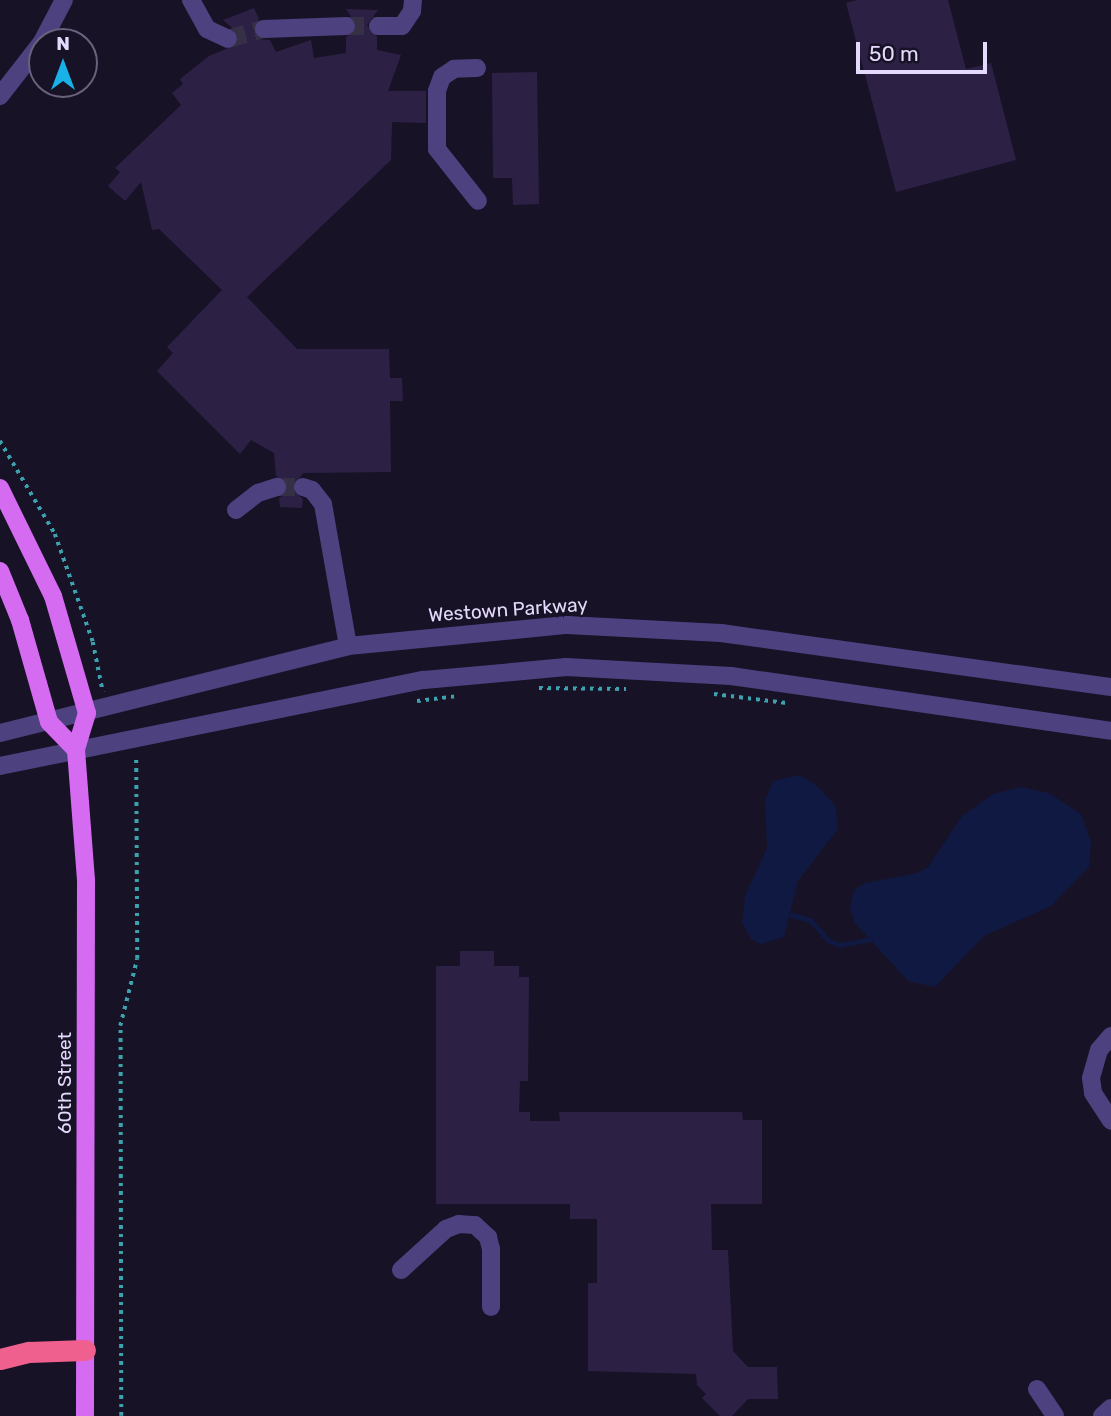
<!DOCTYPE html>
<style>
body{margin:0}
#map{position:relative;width:1111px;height:1416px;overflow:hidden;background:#181226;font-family:Rubik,sans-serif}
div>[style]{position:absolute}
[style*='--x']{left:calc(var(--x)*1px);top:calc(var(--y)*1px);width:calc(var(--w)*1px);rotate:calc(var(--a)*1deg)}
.water>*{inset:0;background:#0f1941}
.stream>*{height:5px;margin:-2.5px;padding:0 2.5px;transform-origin:2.5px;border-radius:2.5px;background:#0f1941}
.building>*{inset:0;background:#2d2045}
.minor-tunnel>*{height:18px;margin-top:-9px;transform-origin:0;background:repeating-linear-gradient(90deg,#363046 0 18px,transparent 0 27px)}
.path>*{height:3.5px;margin-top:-1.75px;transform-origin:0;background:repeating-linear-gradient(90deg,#3ba2ae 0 3.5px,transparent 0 8.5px)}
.minor>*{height:18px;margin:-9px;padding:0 9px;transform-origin:9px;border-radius:9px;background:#4e4180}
.major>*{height:18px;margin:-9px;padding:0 9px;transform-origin:9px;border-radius:9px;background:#d56bf1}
.highway>*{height:21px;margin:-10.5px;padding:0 10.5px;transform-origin:10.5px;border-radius:10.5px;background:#f0608e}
span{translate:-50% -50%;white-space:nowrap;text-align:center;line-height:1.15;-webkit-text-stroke:5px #181226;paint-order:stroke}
.street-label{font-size:19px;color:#e3dafc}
.north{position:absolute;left:28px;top:28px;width:70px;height:70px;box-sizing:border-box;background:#181226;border:2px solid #69627c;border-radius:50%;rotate:0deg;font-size:19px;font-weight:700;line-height:28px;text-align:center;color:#e3dafc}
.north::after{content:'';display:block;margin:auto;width:24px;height:32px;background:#18b2e9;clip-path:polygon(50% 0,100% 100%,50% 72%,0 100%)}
.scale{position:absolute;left:856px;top:42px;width:131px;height:32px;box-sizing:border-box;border:4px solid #e3dafc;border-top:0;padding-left:9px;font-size:21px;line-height:24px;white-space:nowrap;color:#e3dafc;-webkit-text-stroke:5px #181226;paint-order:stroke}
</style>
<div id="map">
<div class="water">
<div style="clip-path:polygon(799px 775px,815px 784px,836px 806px,838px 829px,798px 881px,784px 937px,761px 944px,751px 939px,742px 923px,745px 896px,767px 848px,765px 800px,773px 781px)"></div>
<div style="clip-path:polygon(1021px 787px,1049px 793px,1081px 814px,1091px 842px,1089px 867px,1051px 906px,984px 936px,935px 987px,908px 981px,854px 922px,850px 907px,854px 890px,865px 883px,917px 873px,928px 867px,962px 816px,993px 794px)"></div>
</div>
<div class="stream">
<div style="--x:792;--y:915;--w:19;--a:16"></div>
<div style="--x:810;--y:920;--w:28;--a:48"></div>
<div style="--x:829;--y:941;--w:12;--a:20"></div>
<div style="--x:840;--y:945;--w:31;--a:-11"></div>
</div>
<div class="building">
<div style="clip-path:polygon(857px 0,948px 0,966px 69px,991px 63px,1016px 160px,896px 192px,846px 3px)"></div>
<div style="clip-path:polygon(254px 8px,259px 19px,253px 30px,258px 39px,270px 40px,276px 52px,311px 40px,314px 58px,346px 53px,346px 37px,357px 26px,346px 9px,378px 10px,367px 25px,377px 37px,377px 50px,401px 55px,388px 91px,426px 91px,426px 123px,392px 122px,391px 160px,247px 297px,297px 349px,389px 349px,390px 378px,402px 378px,403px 401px,390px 401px,391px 472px,303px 473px,292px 489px,303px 499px,302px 508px,280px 507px,279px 498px,286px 494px,288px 484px,276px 476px,274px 453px,251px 440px,240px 454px,157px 371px,173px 353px,167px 347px,222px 290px,159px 229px,152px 230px,141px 182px,125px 201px,108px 186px,120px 172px,115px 168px,181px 105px,172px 93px,183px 84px,180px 79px,209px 56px,238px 44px,238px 33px,223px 20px)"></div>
<div style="clip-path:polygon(537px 72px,539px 204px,513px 205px,512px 178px,493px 178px,492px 73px)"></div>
<div style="clip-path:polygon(460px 951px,494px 951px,494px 966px,519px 966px,519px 977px,529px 977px,528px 1081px,520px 1081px,519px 1112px,530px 1112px,530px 1121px,560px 1121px,559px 1112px,742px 1112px,743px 1120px,762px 1120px,762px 1204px,711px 1204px,712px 1250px,728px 1250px,733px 1351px,748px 1367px,777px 1367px,778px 1399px,748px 1399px,732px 1416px,720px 1416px,702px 1398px,706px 1394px,697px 1385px,696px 1374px,588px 1371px,588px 1283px,597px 1283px,597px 1219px,570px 1219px,570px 1204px,436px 1204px,436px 966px,460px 966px)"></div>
</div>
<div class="minor-tunnel">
<div style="--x:346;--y:26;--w:32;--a:0"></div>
<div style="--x:228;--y:39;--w:37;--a:-16"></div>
<div style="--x:277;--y:487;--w:26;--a:0"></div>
</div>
<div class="path">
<div style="--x:0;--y:441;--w:108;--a:59.4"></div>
<div style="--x:55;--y:534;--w:114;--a:70.6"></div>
<div style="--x:93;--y:642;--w:51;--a:78.7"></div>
<div style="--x:539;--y:688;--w:87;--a:0.7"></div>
<div style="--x:714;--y:694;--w:73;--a:7.1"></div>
<div style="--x:417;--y:701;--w:38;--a:-7"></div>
<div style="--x:121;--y:1416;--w:390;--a:-90.1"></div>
<div style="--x:120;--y:1026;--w:69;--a:-75.8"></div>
<div style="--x:137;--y:959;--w:203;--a:-90.3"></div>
</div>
<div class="minor">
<div style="--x:191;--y:0;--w:33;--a:61"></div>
<div style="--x:207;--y:29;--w:23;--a:25"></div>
<div style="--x:378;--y:26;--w:24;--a:0"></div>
<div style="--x:402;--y:26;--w:18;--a:-56"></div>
<div style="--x:412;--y:11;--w:11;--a:-85"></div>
<div style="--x:264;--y:29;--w:82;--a:-2.1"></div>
<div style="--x:42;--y:42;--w:47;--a:-62.4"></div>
<div style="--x:477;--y:68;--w:23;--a:178"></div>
<div style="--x:454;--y:69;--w:14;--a:146"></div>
<div style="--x:442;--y:77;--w:15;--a:110"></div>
<div style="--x:437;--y:91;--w:58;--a:90"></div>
<div style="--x:437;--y:149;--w:66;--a:51.7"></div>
<div style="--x:0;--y:96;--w:68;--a:-52.1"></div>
<div style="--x:303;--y:487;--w:9;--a:18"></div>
<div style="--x:312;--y:490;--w:18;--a:52"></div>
<div style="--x:323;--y:504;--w:144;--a:80"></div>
<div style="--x:236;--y:510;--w:28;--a:-38"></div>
<div style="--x:258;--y:493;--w:20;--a:-18"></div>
<div style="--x:0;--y:733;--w:359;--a:-14"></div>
<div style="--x:348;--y:646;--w:220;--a:-5.5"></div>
<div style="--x:567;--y:625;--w:154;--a:3"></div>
<div style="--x:721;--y:633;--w:394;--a:7.9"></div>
<div style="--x:0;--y:766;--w:433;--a:-11.5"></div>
<div style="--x:424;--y:680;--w:143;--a:-5.2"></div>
<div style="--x:566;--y:667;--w:165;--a:3.1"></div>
<div style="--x:731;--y:676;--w:384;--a:8.2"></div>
<div style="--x:1111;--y:1036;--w:18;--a:131"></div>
<div style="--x:1099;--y:1050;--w:29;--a:106"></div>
<div style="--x:1091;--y:1078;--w:15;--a:82"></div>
<div style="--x:1093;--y:1093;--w:33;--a:57"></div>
<div style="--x:401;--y:1270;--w:61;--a:-42.3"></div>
<div style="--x:446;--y:1229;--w:14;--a:-21"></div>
<div style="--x:459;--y:1224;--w:16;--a:4"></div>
<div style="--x:475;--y:1225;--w:18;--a:43"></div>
<div style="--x:488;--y:1237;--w:12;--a:76"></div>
<div style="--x:491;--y:1249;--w:58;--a:90"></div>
<div style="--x:1037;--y:1389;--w:32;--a:56"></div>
<div style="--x:1102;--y:1416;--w:12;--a:-42"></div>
</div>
<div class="major">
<div style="--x:0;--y:488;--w:120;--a:63.9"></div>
<div style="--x:53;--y:596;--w:122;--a:73.8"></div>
<div style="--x:87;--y:713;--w:39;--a:107"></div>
<div style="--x:76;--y:750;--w:131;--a:85.6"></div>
<div style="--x:86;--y:881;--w:535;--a:90.11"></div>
<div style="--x:0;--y:571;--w:53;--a:67.8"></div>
<div style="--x:20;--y:620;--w:106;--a:74.1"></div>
<div style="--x:49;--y:722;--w:39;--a:46"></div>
</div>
<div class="highway">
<div style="--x:0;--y:1359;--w:30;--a:-14"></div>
<div style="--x:29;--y:1352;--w:56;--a:-2"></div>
</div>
<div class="street-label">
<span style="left:508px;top:610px;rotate:-4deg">Westown Parkway</span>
<span style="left:65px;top:1083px;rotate:-90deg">60th Street</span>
</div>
<div class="north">N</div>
<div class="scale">50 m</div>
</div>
